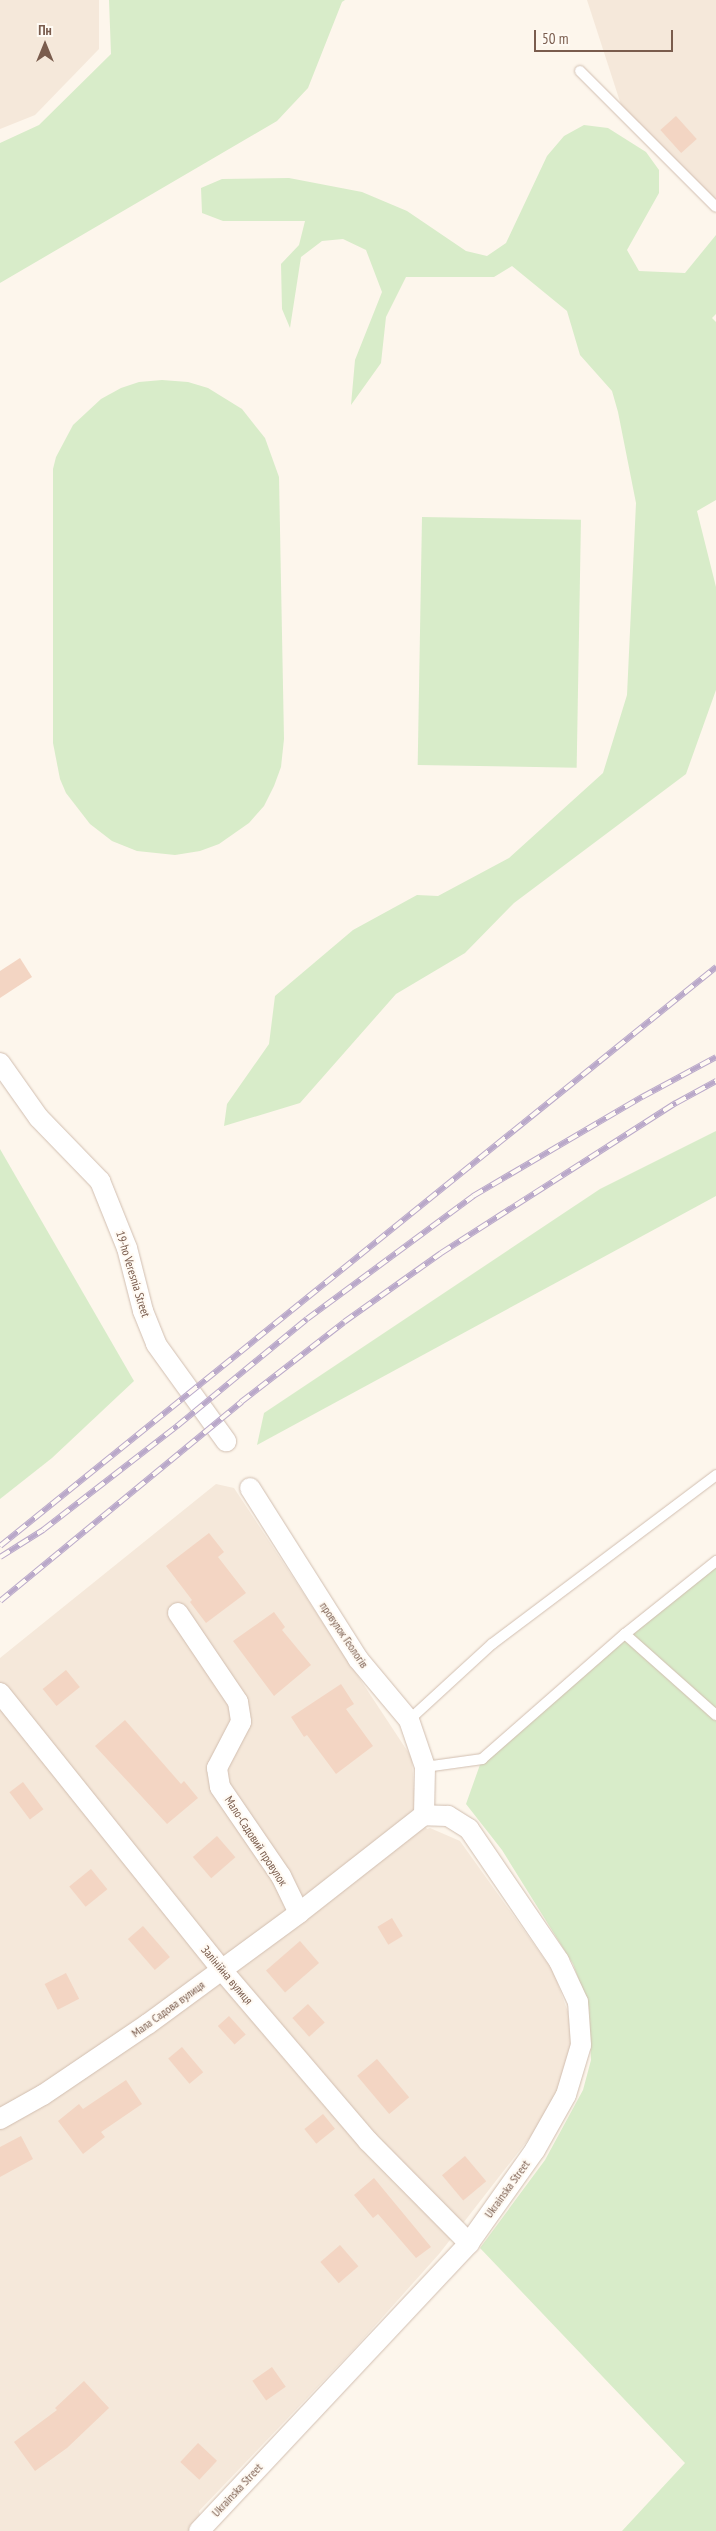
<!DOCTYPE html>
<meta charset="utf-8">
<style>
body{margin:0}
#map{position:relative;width:716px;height:2531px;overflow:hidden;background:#fdf6ec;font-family:"PT Sans Narrow",sans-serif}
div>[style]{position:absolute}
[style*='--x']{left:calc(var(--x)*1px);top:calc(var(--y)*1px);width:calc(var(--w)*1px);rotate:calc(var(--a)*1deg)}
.residential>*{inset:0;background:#f5e8da}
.green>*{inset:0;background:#d8ecc9;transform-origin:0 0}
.building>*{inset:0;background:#f3d5c3;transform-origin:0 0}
.roads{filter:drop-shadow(0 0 1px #d1beb0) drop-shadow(0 0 1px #d1beb0)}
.service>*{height:10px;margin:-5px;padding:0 5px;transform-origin:5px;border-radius:5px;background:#fff}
.minor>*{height:20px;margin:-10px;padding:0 10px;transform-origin:10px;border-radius:10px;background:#fff}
.rail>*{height:5.5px;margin-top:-2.75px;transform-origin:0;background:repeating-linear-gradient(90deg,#fffaf3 0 11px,#b9a8c9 0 22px);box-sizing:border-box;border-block:1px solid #b9a8c9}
span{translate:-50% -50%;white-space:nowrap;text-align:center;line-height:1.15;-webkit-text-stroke:4px #fffaf3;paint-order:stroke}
.street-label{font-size:12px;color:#7a5c4d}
.north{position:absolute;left:20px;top:20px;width:50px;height:50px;-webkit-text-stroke:4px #fffaf3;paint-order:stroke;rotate:0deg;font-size:14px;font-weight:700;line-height:20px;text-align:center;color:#7a5c4d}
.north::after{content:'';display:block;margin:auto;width:18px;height:22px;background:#7a5c4d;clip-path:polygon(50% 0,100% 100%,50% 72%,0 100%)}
.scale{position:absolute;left:534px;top:30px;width:139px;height:22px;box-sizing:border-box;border:2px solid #7a5c4d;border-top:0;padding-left:6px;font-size:15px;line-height:18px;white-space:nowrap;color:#7a5c4d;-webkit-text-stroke:4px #fffaf3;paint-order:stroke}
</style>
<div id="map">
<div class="residential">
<div style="clip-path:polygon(0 0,99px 0,99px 49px,35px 115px,0 129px)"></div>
<div style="clip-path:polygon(587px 0,716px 0,716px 207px,624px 114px)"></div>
<div style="clip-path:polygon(216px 1484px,234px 1488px,412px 1758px,415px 1809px,427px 1829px,430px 1828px,460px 1841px,553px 1971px,568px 2012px,572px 2046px,564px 2082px,534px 2132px,439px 2254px,355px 2348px,199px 2511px,204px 2531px,0 2531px,0 1658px)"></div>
</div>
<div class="green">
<div style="clip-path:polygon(109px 0,345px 0,342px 2px,308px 88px,277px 121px,0 283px,0 143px,39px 125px,111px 54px)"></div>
<div style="clip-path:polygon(584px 125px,608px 128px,646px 152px,659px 170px,659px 193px,627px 250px,639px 271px,685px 273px,716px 235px,716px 314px,712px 318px,716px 322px,716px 500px,697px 511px,716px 587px,716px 690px,686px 774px,514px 903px,465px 953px,396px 994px,300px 1103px,224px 1126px,227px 1104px,269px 1044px,275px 996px,353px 930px,417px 895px,438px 896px,509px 858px,603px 773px,627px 695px,636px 503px,618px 412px,612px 391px,580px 355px,567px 311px,512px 266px,494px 277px,406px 277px,386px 317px,381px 363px,351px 405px,355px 360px,382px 292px,366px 250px,343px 239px,322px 241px,301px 257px,290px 328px,282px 309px,281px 264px,299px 245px,305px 221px,223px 221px,202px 213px,201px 188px,222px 179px,289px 178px,362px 192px,407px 211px,466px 251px,487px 256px,506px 243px,547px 156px,564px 136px)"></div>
<div style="clip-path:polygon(162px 380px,188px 382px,208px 388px,242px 409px,265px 438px,279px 477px,284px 739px,281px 767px,274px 786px,264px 806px,249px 823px,219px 844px,200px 851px,175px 855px,137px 851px,112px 841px,90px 824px,66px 793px,60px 779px,53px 743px,53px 469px,56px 457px,73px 425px,101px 399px,121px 388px,139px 382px)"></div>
<div style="left:422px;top:517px;width:159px;height:248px;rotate:1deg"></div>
<div style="clip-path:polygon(716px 1131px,716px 1196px,257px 1445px,264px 1413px,600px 1189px)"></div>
<div style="clip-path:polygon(0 1149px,134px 1381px,52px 1458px,0 1499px)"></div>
<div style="clip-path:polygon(716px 1561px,716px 2531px,622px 2531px,685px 2463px,480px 2248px,545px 2160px,583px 2090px,591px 2060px,589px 2008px,573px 1964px,502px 1850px,466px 1804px,482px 1759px)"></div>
</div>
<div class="building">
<div style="left:676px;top:116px;width:31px;height:21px;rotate:48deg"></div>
<div style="clip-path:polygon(20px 958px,32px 977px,0 998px,0 971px)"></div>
<div style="clip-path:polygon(209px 1533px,224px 1552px,218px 1557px,246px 1593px,206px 1623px,190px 1602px,192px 1600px,166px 1566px)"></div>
<div style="clip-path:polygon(274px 1612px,285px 1627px,282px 1630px,311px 1665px,274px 1696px,233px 1641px)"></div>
<div style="left:66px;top:1670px;width:22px;height:30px;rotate:51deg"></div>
<div style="clip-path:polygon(341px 1684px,354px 1704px,346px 1709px,373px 1746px,336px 1774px,307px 1735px,304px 1737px,291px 1717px)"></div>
<div style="clip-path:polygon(125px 1720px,181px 1784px,184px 1781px,198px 1798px,167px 1824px,95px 1746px)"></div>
<div style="left:23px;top:1782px;width:34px;height:17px;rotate:53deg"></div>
<div style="left:217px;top:1836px;width:28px;height:32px;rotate:49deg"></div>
<div style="left:91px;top:1869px;width:26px;height:28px;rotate:51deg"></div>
<div style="left:392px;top:1918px;width:21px;height:17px;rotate:59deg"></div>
<div style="left:143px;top:1926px;width:41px;height:20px;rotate:49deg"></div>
<div style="left:300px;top:1941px;width:29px;height:45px;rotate:49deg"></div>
<div style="left:66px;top:1973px;width:29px;height:24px;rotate:63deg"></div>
<div style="left:308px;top:2004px;width:25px;height:21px;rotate:48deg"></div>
<div style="left:229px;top:2016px;width:25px;height:15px;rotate:48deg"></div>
<div style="left:182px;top:2047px;width:33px;height:18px;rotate:50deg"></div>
<div style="left:377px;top:2059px;width:50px;height:26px;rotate:50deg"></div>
<div style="clip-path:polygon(126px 2080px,142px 2104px,101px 2132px,105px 2137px,83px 2154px,58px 2121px,79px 2104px,83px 2109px)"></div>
<div style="left:323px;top:2114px;width:19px;height:24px;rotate:51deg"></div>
<div style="clip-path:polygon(21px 2136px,33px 2159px,0 2177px,0 2147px)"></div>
<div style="left:465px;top:2156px;width:33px;height:30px;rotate:50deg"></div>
<div style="clip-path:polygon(374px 2178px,431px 2247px,416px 2258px,378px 2214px,373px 2218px,354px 2195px)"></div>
<div style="left:340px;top:2245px;width:28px;height:26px;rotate:49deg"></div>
<div style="left:272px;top:2367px;width:24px;height:24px;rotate:55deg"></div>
<div style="clip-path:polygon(84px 2381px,109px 2408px,67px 2448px,35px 2471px,14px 2442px,57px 2410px,55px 2408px)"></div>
<div style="left:198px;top:2443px;width:26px;height:26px;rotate:43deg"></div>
</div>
<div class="roads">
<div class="service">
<div style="--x:580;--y:71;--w:192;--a:45"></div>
<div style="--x:625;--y:1634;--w:122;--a:41.7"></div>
<div style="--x:409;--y:1720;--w:113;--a:-42.5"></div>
<div style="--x:492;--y:1644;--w:281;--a:-37"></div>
<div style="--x:425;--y:1767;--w:58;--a:-8"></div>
<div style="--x:482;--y:1759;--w:190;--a:-41.2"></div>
<div style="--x:625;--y:1634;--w:117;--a:-38.7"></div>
</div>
<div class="minor">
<div style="--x:0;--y:1063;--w:67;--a:54.7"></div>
<div style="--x:39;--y:1118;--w:88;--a:45.9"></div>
<div style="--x:100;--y:1181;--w:72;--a:68.1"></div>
<div style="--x:127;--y:1248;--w:65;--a:75.7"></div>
<div style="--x:143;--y:1311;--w:35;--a:68"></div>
<div style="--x:156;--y:1344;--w:120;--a:54.2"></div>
<div style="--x:250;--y:1488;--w:202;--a:57.7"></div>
<div style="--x:358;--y:1659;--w:80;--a:50.1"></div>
<div style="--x:409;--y:1720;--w:50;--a:71.2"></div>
<div style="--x:425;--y:1767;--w:48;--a:91.2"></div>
<div style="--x:178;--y:1613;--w:107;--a:56"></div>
<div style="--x:238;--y:1702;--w:20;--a:81"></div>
<div style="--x:241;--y:1722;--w:52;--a:117.6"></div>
<div style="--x:217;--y:1768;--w:19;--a:81"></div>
<div style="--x:220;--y:1787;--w:108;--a:55.6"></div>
<div style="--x:281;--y:1876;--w:41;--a:64.1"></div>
<div style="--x:0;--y:1693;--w:355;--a:51.3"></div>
<div style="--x:222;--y:1970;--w:225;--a:49.5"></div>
<div style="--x:368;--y:2141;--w:144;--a:45.3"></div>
<div style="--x:0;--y:2119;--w:49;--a:-29.2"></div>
<div style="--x:43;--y:2095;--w:127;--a:-34.1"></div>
<div style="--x:148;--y:2024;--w:187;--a:-36.3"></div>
<div style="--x:299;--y:1913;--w:159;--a:-38.1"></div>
<div style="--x:199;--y:2531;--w:395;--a:-46.8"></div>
<div style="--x:469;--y:2243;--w:114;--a:-54.6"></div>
<div style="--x:535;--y:2150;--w:63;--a:-60.6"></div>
<div style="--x:566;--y:2095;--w:52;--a:-73.3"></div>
<div style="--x:581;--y:2045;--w:43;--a:-94"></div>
<div style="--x:578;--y:2002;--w:45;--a:-114.9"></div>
<div style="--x:559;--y:1961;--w:160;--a:-124.3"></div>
<div style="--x:469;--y:1829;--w:25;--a:-148"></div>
<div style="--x:448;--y:1816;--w:24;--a:-178"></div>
</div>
</div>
<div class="rail">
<div style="--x:0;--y:1546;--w:921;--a:-38.96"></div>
<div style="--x:0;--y:1557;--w:51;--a:-32.1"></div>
<div style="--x:43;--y:1530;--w:170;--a:-37.8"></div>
<div style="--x:177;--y:1426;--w:168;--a:-39.5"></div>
<div style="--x:307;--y:1319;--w:207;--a:-36.5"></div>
<div style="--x:473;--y:1196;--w:196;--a:-30.4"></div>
<div style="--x:642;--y:1097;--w:84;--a:-28.4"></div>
<div style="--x:0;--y:1601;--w:313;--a:-39.5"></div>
<div style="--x:241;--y:1402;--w:130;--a:-37.8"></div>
<div style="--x:344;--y:1322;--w:119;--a:-35.4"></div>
<div style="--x:441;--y:1253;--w:279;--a:-32.6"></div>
<div style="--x:676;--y:1103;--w:46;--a:-28.8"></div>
</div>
<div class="street-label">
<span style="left:133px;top:1274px;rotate:73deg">19-ho Veresnia Street</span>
<span style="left:344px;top:1635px;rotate:56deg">провулок Геологів</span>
<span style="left:256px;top:1841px;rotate:57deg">Мало-Садовий провулок</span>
<span style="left:227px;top:1975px;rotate:50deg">Залінійна вулиця</span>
<span style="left:168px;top:2009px;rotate:-36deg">Мала Садова вулиця</span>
<span style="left:507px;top:2189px;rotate:-54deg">Ukrainska Street</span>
<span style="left:237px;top:2490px;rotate:-47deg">Ukrainska Street</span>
</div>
<div class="north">Пн</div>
<div class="scale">50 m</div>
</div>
